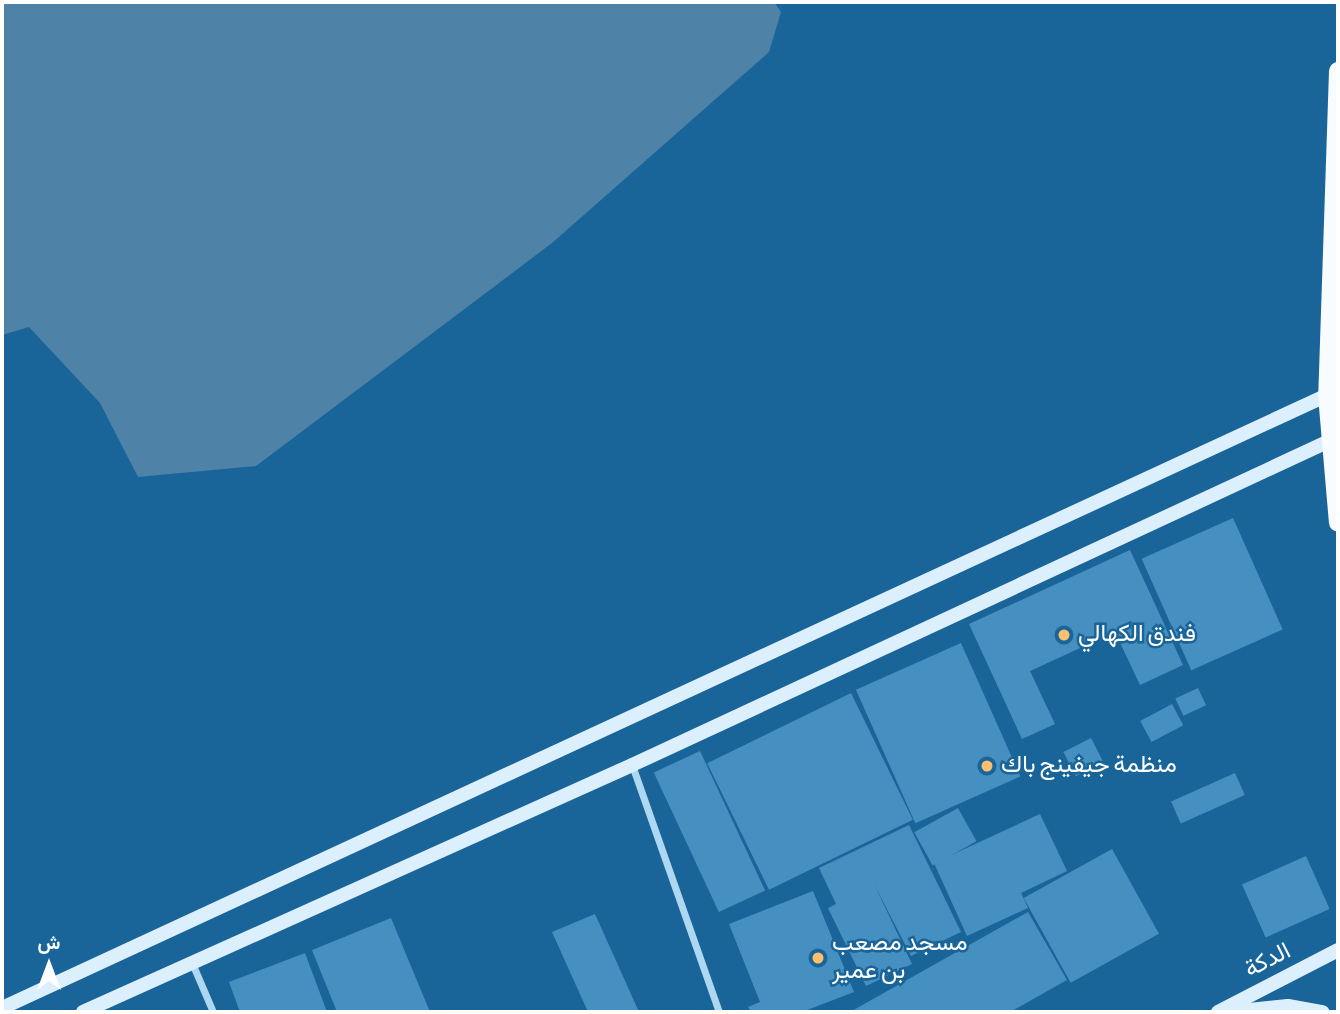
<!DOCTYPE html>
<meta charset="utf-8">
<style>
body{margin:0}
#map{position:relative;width:1340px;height:1014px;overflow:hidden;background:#196599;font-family:"Alegreya Sans",Vazirmatn,sans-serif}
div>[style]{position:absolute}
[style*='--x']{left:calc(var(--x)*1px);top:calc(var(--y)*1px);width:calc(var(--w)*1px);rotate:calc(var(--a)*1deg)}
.water>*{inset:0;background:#4e82a6}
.building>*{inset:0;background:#4690c1;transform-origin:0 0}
.street>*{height:7px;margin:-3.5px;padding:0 3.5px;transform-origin:3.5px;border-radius:3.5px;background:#aed7f1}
.secondary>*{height:14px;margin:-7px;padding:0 7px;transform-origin:7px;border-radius:7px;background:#dceffc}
.primary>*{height:18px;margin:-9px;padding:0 9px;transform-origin:9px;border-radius:9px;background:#f8fcff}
.dots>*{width:19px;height:19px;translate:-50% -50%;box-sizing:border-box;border:4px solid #196599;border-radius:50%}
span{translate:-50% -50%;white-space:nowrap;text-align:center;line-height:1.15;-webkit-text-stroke:5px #196599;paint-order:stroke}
.poi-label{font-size:24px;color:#fff}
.left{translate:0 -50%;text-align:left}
.street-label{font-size:24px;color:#fff}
.frame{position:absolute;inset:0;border:4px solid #fff;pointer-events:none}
.north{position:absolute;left:14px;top:930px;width:70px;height:70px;-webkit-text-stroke:5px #196599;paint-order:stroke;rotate:0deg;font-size:19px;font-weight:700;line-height:28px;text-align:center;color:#fff}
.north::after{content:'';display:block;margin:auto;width:24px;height:32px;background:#fff;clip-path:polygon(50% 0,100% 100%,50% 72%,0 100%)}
</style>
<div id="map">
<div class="water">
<div style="clip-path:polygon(2px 2px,774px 2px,781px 12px,769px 52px,552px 243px,256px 466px,138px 477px,100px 403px,29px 327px,2px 335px)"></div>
</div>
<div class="building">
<div style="left:1233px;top:518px;width:122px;height:100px;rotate:66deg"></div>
<div style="clip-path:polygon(1130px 550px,1183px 665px,1140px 685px,1115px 632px,1030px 671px,1055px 724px,1022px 739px,969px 624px)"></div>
<div style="left:961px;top:643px;width:146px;height:115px;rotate:66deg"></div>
<div style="left:1198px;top:688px;width:19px;height:25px;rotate:65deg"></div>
<div style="left:851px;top:693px;width:141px;height:160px;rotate:64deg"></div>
<div style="left:1172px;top:704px;width:24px;height:36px;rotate:62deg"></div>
<div style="left:1091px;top:738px;width:27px;height:31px;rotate:63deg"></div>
<div style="left:700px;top:751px;width:154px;height:51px;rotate:65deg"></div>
<div style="left:1235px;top:773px;width:24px;height:70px;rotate:66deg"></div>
<div style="left:958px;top:808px;width:38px;height:50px;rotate:61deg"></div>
<div style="clip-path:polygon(1040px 814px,1067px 871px,1021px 893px,1028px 908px,967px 936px,934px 863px)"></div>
<div style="clip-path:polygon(909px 825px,961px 932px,911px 956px,874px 884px,912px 964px,866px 986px,828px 908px,836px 904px,819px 868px)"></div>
<div style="left:1112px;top:849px;width:97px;height:101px;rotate:61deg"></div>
<div style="left:1306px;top:856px;width:58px;height:70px;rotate:66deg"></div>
<div style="clip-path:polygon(813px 891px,854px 992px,802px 1012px,751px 1012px,748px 1007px,760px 1002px,729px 924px)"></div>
<div style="clip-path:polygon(1028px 912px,1067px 980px,1010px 1012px,850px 1012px)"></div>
<div style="clip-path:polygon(595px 914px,639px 1012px,588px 1012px,552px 932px)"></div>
<div style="clip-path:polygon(391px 918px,430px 1012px,337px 1012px,312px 950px)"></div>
<div style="clip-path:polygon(305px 953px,327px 1012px,240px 1012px,229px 982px)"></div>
</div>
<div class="street">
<div style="--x:632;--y:765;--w:262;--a:70.6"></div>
<div style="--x:192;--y:963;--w:53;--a:66.8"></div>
</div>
<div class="secondary">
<div style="--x:2;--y:1008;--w:1472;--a:-24.82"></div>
<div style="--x:83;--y:1012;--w:602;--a:-24.22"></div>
<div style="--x:632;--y:765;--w:778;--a:-24.92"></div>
<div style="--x:1218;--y:1012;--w:135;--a:-27.3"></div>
<div style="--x:1230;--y:1012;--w:58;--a:-5.9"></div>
<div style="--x:1288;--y:1006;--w:35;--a:10"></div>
</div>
<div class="primary">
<div style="--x:1338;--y:71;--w:324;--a:91.9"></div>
<div style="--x:1327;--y:395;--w:128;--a:85.1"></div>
</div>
<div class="dots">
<div style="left:1064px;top:635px;background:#ffbf6e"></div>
<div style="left:987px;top:766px;background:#ffbf6e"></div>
<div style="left:818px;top:958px;background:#ffbf6e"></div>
</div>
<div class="poi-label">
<span class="left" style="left:1078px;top:635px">فندق الكهالي</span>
<span class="left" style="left:1001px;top:766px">منظمة جيفينج باك</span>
<span class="left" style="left:832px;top:958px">مسجد مصعب<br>بن عمير</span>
</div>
<div class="street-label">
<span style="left:1268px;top:961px;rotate:-27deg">الدكة</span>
</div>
<div class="frame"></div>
<div class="north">ش</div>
</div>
